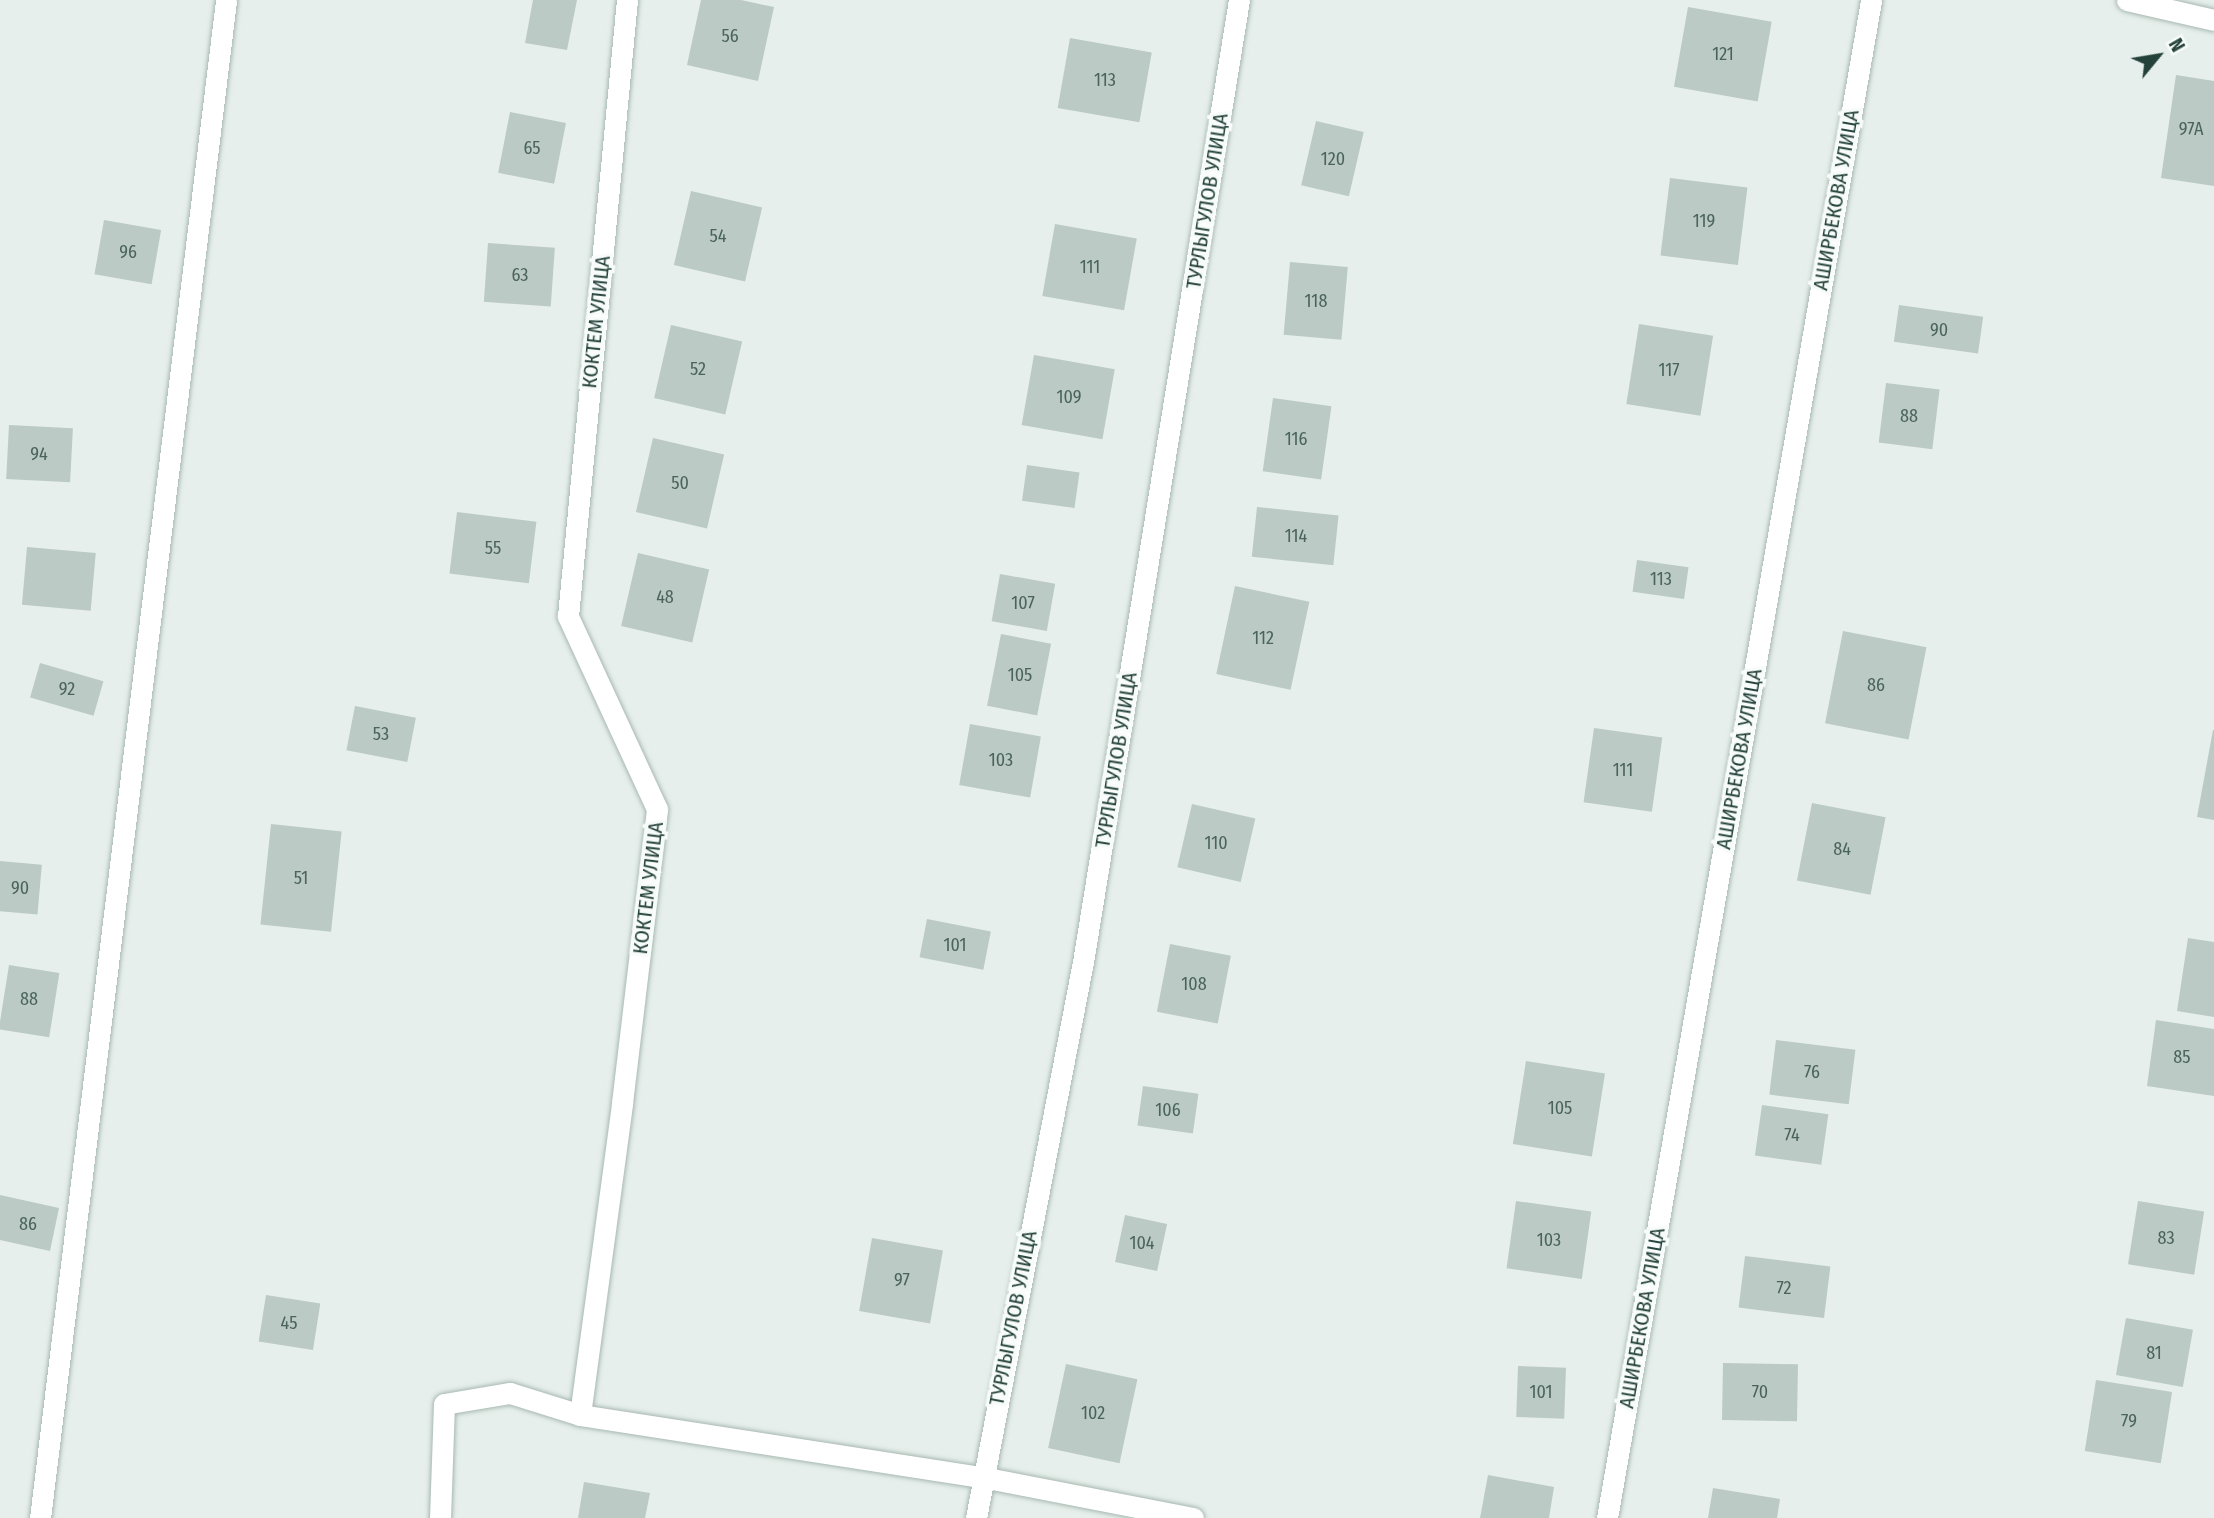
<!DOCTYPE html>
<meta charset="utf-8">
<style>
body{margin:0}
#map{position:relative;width:2214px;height:1518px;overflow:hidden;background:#e6efeb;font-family:"Fira Sans Condensed",sans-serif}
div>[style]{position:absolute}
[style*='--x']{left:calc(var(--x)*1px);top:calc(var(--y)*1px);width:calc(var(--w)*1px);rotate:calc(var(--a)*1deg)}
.building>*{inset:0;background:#bbcac4;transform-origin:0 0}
.roads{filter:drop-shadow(0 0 2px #a8b8b2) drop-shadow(0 0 2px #a8b8b2)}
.minor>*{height:21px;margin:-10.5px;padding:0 10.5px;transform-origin:10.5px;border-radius:10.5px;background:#fff}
span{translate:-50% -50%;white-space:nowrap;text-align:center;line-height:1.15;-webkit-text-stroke:7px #f7fbf9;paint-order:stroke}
.number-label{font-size:18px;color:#4a645c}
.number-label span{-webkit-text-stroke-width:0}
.street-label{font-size:21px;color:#24423a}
.north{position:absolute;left:2123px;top:21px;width:70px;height:70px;-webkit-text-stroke:5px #f7fbf9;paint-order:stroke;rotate:60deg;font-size:19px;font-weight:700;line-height:28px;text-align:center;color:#24423a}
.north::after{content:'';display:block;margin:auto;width:24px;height:32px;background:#24423a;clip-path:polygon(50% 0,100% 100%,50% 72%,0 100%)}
</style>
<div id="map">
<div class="building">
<div style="clip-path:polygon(533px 0,577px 0,567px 50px,525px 43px)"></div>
<div style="clip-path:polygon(701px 0,741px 0,774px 7px,758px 81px,687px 65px)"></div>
<div style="left:1688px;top:7px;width:85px;height:81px;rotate:10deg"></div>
<div style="left:1070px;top:38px;width:83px;height:71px;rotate:10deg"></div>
<div style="clip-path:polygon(2176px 75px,2214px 81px,2214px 186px,2161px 178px)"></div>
<div style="left:510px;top:112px;width:57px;height:62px;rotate:11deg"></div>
<div style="left:1316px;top:121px;width:49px;height:66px;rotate:13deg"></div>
<div style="left:1670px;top:178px;width:78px;height:78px;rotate:7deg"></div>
<div style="left:691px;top:191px;width:73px;height:76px;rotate:13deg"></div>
<div style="left:104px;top:220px;width:58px;height:55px;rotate:10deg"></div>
<div style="left:1055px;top:224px;width:83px;height:73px;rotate:10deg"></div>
<div style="left:488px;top:243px;width:67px;height:59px;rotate:4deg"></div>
<div style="left:1290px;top:262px;width:58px;height:73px;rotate:5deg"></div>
<div style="left:1899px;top:305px;width:85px;height:37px;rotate:8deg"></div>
<div style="left:1639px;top:324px;width:75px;height:81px;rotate:9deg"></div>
<div style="left:671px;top:325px;width:73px;height:75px;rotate:13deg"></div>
<div style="left:1034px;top:355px;width:82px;height:71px;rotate:10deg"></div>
<div style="left:1886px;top:383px;width:54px;height:60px;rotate:7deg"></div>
<div style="left:1273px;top:398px;width:59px;height:74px;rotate:8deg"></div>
<div style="left:9px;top:425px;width:64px;height:54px;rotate:3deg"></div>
<div style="left:653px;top:438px;width:73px;height:76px;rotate:13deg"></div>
<div style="left:1027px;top:465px;width:53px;height:36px;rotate:8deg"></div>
<div style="left:1257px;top:507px;width:82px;height:50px;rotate:6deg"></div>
<div style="left:457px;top:512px;width:80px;height:62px;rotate:7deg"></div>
<div style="left:27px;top:547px;width:69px;height:58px;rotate:5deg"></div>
<div style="left:638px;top:553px;width:73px;height:75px;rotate:13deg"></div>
<div style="left:1637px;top:560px;width:52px;height:32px;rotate:8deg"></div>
<div style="left:1000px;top:574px;width:56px;height:48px;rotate:10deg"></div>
<div style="left:1235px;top:586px;width:76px;height:90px;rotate:12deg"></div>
<div style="left:1843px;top:631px;width:85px;height:94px;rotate:11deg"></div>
<div style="left:1001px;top:634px;width:51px;height:73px;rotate:11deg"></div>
<div style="left:40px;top:663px;width:66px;height:36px;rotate:16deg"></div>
<div style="left:355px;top:706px;width:62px;height:45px;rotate:11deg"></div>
<div style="left:970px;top:724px;width:72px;height:62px;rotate:10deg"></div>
<div style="left:1594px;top:728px;width:69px;height:75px;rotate:8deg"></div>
<div style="clip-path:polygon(2213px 730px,2214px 730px,2214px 820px,2197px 817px)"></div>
<div style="left:1812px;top:803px;width:75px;height:79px;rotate:11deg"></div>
<div style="left:1192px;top:804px;width:65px;height:65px;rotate:13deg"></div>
<div style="left:271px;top:824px;width:71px;height:101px;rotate:6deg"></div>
<div style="left:0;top:861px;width:42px;height:50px;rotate:5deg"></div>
<div style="left:927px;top:919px;width:65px;height:39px;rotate:11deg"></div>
<div style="clip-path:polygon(2188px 938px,2214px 942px,2214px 1017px,2177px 1011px)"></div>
<div style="left:1170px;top:944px;width:62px;height:69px;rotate:11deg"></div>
<div style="left:9px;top:965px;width:51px;height:65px;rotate:9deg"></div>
<div style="clip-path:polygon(2156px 1020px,2214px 1029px,2214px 1096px,2147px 1086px)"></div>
<div style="left:1776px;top:1040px;width:80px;height:55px;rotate:7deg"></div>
<div style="left:1526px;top:1061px;width:80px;height:84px;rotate:9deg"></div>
<div style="left:1143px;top:1086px;width:56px;height:40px;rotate:8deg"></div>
<div style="left:1762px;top:1105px;width:67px;height:51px;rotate:8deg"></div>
<div style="clip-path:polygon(0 1195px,59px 1208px,50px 1251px,0 1240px)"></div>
<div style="left:1516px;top:1201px;width:76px;height:68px;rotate:8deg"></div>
<div style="left:2138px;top:1201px;width:67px;height:64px;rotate:9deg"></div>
<div style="left:1125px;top:1215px;width:43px;height:48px;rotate:12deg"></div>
<div style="left:872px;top:1238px;width:72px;height:74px;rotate:10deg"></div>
<div style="left:1745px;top:1256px;width:86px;height:52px;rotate:7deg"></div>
<div style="left:266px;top:1295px;width:55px;height:47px;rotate:9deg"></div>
<div style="left:2126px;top:1318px;width:68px;height:58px;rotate:10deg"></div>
<div style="left:1723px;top:1363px;width:75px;height:57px;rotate:1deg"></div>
<div style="left:1066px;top:1364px;width:73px;height:86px;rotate:12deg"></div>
<div style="left:1518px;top:1366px;width:48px;height:51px;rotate:2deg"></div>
<div style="left:2096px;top:1380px;width:77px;height:72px;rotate:9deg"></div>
<div style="clip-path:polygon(1488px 1475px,1554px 1487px,1549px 1518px,1480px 1518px)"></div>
<div style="clip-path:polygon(584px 1482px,650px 1493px,645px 1518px,578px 1518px)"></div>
<div style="clip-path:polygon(1713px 1488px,1780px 1499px,1777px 1518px,1708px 1518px)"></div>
</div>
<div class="roads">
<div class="minor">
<div style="--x:2127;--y:0;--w:89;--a:12.9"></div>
<div style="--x:580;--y:1415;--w:407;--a:8.8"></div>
<div style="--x:982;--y:1477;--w:215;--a:11"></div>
<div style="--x:40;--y:1518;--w:1529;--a:-83.01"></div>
<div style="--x:440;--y:1518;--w:114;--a:-88"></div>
<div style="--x:444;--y:1404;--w:67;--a:-9.5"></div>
<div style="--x:510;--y:1393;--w:73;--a:17.4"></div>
<div style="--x:580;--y:1415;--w:315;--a:-82.3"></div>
<div style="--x:622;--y:1103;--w:296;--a:-83.2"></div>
<div style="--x:657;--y:809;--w:213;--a:-114.8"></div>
<div style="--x:568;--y:616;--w:619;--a:-84.53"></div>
<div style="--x:976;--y:1518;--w:566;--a:-79.11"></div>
<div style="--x:1083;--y:962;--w:975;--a:-80.79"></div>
<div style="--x:1607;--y:1518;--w:1541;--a:-80.13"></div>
</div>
</div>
<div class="number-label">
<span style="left:730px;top:36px">56</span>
<span style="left:1723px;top:54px">121</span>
<span style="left:1105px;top:80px">113</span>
<span style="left:2191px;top:129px">97А</span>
<span style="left:532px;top:148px">65</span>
<span style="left:1333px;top:159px">120</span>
<span style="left:1704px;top:221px">119</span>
<span style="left:718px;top:236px">54</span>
<span style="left:128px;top:252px">96</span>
<span style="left:1090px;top:267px">111</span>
<span style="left:520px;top:275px">63</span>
<span style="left:1316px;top:301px">118</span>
<span style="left:1939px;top:330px">90</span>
<span style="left:698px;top:369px">52</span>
<span style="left:1669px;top:370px">117</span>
<span style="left:1069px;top:397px">109</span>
<span style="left:1909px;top:416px">88</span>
<span style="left:1296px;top:439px">116</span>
<span style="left:39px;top:454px">94</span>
<span style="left:680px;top:483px">50</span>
<span style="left:1296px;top:536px">114</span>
<span style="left:493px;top:548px">55</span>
<span style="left:1661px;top:579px">113</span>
<span style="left:665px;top:597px">48</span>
<span style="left:1023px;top:603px">107</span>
<span style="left:1263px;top:638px">112</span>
<span style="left:1020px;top:675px">105</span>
<span style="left:1876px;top:685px">86</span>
<span style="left:67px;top:689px">92</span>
<span style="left:381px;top:734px">53</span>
<span style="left:1001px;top:760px">103</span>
<span style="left:1623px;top:770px">111</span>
<span style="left:1216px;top:843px">110</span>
<span style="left:1842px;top:849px">84</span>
<span style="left:301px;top:878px">51</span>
<span style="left:20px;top:888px">90</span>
<span style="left:955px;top:945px">101</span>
<span style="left:1194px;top:984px">108</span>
<span style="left:29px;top:999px">88</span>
<span style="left:2182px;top:1057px">85</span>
<span style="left:1812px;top:1072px">76</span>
<span style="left:1560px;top:1108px">105</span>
<span style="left:1168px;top:1110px">106</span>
<span style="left:1792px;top:1135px">74</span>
<span style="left:28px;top:1224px">86</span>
<span style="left:2166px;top:1238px">83</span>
<span style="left:1549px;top:1240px">103</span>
<span style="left:1142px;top:1243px">104</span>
<span style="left:902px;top:1280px">97</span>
<span style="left:1784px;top:1288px">72</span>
<span style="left:289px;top:1323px">45</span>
<span style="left:2154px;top:1353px">81</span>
<span style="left:1541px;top:1392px">101</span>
<span style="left:1760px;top:1392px">70</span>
<span style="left:1093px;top:1413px">102</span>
<span style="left:2129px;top:1421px">79</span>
</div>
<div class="street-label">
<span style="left:1836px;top:200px;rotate:-80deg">АШИРБЕКОВА УЛИЦА</span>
<span style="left:1207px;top:201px;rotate:-81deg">ТУРЛЫГУЛОВ УЛИЦА</span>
<span style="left:596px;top:322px;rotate:-84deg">КОКТЕМ УЛИЦА</span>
<span style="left:1739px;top:759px;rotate:-80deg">АШИРБЕКОВА УЛИЦА</span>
<span style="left:1116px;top:760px;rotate:-81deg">ТУРЛЫГУЛОВ УЛИЦА</span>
<span style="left:648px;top:888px;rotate:-83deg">КОКТЕМ УЛИЦА</span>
<span style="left:1013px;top:1318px;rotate:-79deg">ТУРЛЫГУЛОВ УЛИЦА</span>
<span style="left:1642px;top:1318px;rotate:-80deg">АШИРБЕКОВА УЛИЦА</span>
</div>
<div class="north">N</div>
</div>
